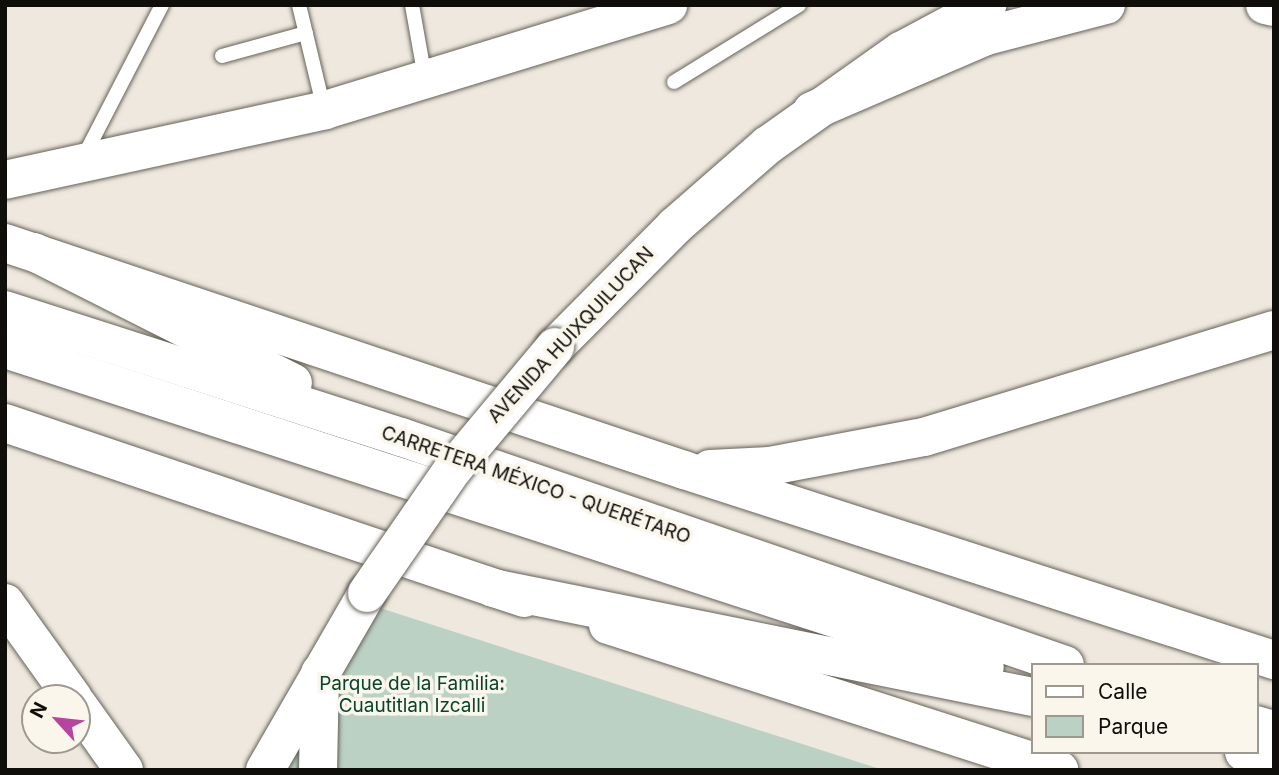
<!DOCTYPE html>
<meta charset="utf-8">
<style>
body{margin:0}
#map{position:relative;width:1279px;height:775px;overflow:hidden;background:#eee8de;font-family:Inter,sans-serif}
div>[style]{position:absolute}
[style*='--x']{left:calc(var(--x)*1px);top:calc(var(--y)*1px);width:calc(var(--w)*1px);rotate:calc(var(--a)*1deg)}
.green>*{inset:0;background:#bad1c4}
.roads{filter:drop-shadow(0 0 2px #656158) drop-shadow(0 0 2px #656158)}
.service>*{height:14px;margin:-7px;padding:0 7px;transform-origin:7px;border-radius:7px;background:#fff}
.secondary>*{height:38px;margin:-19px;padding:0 19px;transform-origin:19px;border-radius:19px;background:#fff}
.primary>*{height:38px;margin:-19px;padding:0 19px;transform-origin:19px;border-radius:19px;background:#fff}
.trunk>*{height:38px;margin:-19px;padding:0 19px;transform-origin:19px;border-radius:19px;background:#fff}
.bridges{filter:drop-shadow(0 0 2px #656158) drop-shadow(0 0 2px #656158)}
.secondary-bridge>*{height:38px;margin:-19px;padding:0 19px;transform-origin:19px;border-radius:19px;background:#fff}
span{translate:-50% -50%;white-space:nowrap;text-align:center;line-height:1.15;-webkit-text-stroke:7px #fbf6eb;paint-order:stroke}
.street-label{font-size:19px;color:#100e0b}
.park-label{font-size:19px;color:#06442e}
.frame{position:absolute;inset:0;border:7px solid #100e0b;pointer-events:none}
.legend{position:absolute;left:1031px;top:663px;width:228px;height:91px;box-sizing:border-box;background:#fbf6eb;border:2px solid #9d9991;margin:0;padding:9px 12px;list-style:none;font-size:21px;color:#100e0b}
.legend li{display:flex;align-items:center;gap:14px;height:35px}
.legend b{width:35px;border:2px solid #9d9991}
.north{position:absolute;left:21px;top:684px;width:70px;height:70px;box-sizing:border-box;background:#fbf6eb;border:2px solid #9d9991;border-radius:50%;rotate:297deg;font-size:19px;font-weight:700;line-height:28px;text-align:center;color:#100e0b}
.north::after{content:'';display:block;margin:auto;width:24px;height:32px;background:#b7449e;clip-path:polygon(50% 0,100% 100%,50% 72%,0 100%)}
</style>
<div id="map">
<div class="green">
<div style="clip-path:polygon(377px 607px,883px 770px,277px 770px)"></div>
</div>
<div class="roads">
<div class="service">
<div style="--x:299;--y:5;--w:107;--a:76.5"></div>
<div style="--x:412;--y:5;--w:74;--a:79.9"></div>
<div style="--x:222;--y:56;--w:87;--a:-15.3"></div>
<div style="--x:674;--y:82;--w:147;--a:-31.6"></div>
<div style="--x:83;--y:158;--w:172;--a:-62.7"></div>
</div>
<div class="secondary">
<div style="--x:5;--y:180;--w:328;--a:-12.3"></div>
<div style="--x:325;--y:110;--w:359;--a:-17"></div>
<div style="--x:555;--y:347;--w:170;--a:-45.2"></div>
<div style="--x:675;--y:226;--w:123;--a:-41.1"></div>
<div style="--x:768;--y:145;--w:163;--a:-35.3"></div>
<div style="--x:901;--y:51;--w:98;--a:-28.1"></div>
<div style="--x:265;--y:770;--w:204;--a:-60"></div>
</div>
<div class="primary">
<div style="--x:1265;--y:5;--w:9;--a:13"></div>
<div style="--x:812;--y:111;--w:189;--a:-23.3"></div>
<div style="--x:986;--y:36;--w:124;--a:-14.5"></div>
<div style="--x:5;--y:243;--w:716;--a:18.49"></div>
<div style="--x:684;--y:470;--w:620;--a:17.85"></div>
<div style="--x:5;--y:423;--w:548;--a:18.63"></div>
<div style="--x:710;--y:469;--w:60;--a:-2.9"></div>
<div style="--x:770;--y:466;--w:157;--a:-10.7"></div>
<div style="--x:924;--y:437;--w:366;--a:-17"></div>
<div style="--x:5;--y:603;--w:117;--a:54.4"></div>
<div style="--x:608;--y:625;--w:474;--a:17.8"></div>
<div style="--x:77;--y:704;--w:81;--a:54.5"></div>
<div style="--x:318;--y:770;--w:97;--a:-88.8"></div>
</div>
<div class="trunk">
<div style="--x:34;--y:252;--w:290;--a:26.8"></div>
<div style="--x:5;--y:310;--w:416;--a:17.8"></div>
<div style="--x:401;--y:437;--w:702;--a:18.95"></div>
<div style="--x:5;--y:349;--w:1030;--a:17.98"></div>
<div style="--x:493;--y:588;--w:550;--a:11.43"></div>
<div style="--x:1256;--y:725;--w:19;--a:16"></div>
<div style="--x:1244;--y:752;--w:32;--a:18"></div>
</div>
</div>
<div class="bridges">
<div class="secondary-bridge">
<div style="--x:367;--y:593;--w:151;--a:-55.3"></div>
<div style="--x:453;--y:469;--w:159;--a:-50.1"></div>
</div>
</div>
<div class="street-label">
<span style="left:571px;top:335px;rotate:-47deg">AVENIDA HUIXQUILUCAN</span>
<span style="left:536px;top:485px;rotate:19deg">CARRETERA MÉXICO - QUERÉTARO</span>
</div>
<div class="park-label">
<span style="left:412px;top:695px">Parque de la Familia:<br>Cuautitlan Izcalli</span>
</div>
<div class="frame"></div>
<ul class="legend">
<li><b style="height:9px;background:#fff"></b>Calle</li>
<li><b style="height:19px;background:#bad1c4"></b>Parque</li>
</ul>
<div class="north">N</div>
</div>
